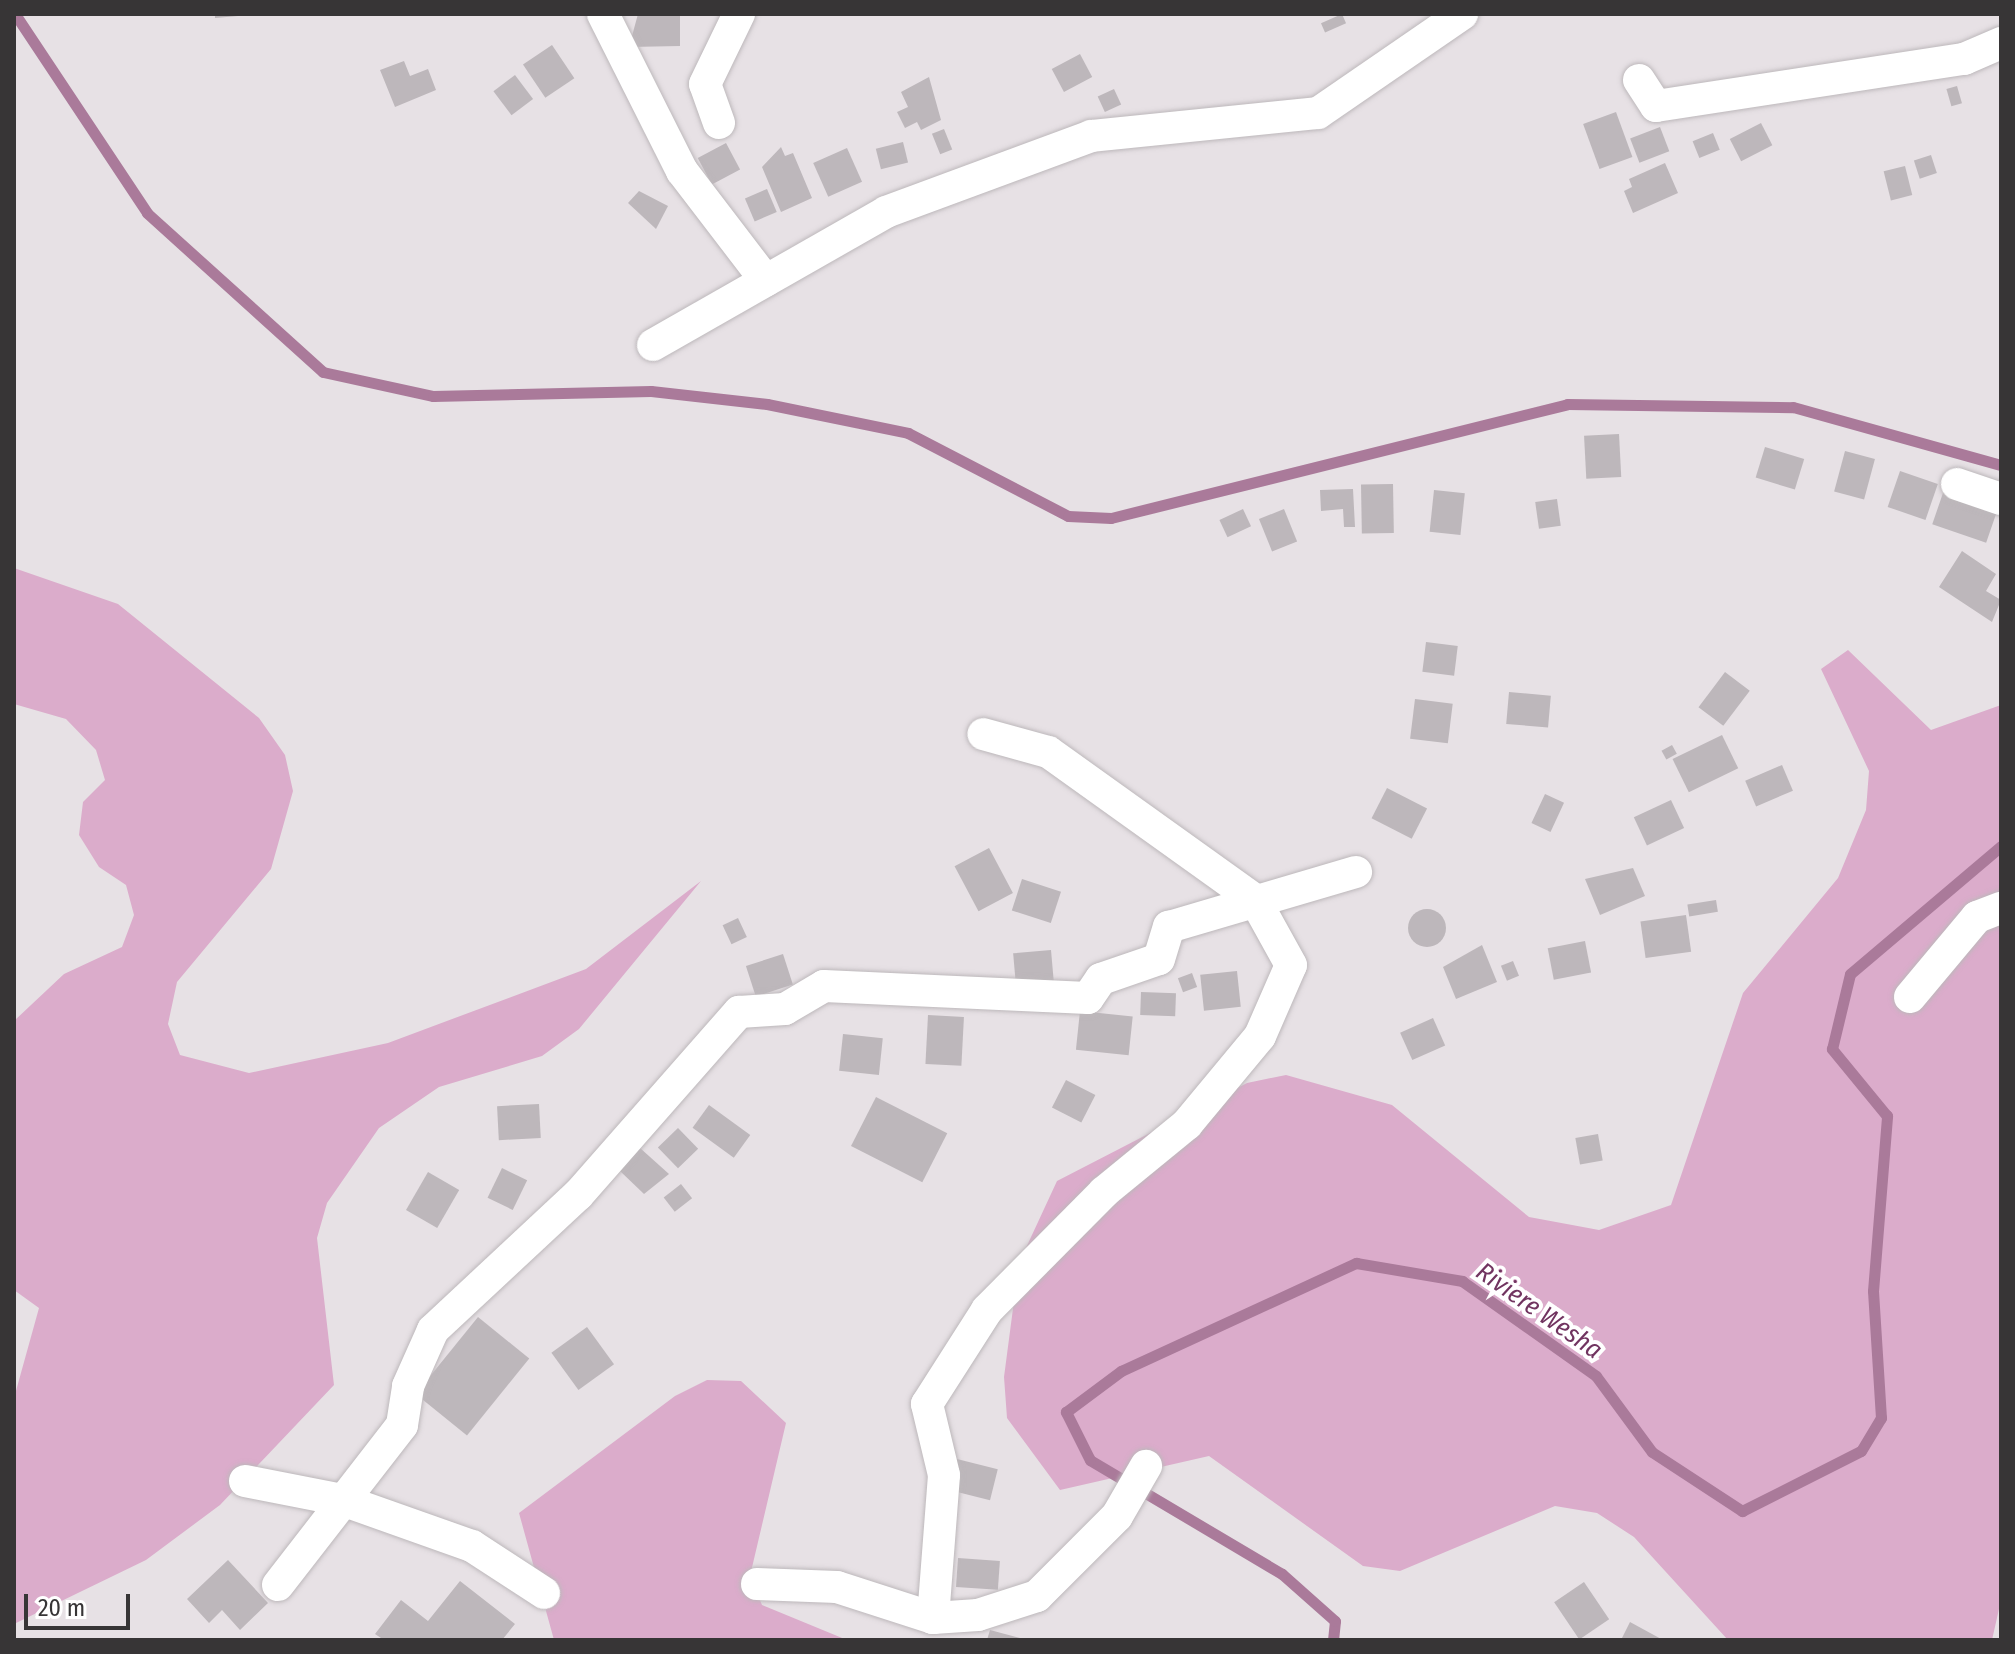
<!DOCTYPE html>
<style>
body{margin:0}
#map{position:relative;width:2015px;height:1654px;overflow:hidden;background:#e7e1e5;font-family:"Fira Sans Condensed",sans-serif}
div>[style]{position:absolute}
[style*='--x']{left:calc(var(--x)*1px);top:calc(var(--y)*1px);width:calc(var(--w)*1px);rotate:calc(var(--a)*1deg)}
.green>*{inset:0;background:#dbaccb}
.stream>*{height:11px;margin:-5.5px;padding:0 5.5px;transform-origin:5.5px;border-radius:5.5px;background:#aa7a9a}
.building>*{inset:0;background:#bdb7bb;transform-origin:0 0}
.round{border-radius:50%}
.roads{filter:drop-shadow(0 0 2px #bdb8bb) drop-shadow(0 0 2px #bdb8bb)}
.minor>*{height:32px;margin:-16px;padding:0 16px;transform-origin:16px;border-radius:16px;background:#fff}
span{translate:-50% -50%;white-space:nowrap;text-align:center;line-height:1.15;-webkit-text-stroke:8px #fff;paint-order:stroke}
.water-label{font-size:26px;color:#713460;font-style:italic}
.frame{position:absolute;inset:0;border:16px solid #373536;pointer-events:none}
.scale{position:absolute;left:24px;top:1594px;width:106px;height:36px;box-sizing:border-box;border:4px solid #373536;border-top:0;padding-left:10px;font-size:24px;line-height:28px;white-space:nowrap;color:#373536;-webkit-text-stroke:6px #fff;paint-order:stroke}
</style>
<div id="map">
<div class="green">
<div style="clip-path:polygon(14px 568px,118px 604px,259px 718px,285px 755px,293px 791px,271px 869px,177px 982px,168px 1024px,180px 1055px,249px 1073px,388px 1043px,586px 969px,701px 881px,579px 1029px,542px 1056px,439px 1087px,379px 1128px,327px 1203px,317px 1238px,334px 1385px,220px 1505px,146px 1560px,14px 1624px,14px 1398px,39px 1308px,14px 1290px,14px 1021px,64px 974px,122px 947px,134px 915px,126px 885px,99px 867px,79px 835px,83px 802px,105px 780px,96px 750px,66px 719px,14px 704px)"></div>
<div style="clip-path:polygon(1848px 650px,1931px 730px,2001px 705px,2001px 1600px,1992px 1640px,1728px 1640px,1634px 1537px,1597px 1513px,1555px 1506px,1400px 1571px,1363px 1566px,1209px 1456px,1060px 1490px,1007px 1418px,1004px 1377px,1019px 1263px,1057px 1181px,1247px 1083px,1286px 1075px,1392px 1105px,1529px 1217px,1599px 1230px,1671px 1205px,1743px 993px,1838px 878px,1866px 810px,1869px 771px,1821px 669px)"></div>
<div style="clip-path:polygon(707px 1380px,741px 1381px,786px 1423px,750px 1576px,762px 1605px,847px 1640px,554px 1640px,519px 1513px,675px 1396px)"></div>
</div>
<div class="stream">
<div style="--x:15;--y:14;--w:239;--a:56.4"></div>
<div style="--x:147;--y:213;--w:237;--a:42.1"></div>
<div style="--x:323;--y:372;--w:113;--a:12.3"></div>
<div style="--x:433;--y:396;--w:218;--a:-1.3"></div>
<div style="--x:651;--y:391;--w:117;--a:6.4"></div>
<div style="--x:767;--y:404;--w:144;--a:11.6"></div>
<div style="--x:908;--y:433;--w:180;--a:27.4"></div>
<div style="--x:1068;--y:516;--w:43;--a:2.7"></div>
<div style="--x:1111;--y:518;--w:470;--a:-14"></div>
<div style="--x:1567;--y:404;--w:226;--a:0.8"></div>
<div style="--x:1793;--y:407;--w:216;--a:15.6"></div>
<div style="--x:1333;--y:1640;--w:19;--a:-84"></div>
<div style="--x:1335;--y:1621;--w:71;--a:-138.4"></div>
<div style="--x:1282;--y:1574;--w:223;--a:-149.3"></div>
<div style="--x:1090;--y:1460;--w:54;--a:-116.6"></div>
<div style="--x:1066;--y:1412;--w:69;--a:-36.7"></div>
<div style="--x:1121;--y:1371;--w:259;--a:-24.7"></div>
<div style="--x:1356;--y:1263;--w:108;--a:9.6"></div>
<div style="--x:1462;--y:1281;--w:164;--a:35.3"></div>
<div style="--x:1596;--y:1376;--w:94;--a:53.6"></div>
<div style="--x:1652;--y:1452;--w:108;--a:33.2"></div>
<div style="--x:1742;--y:1511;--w:133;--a:-26.8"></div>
<div style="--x:1861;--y:1451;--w:39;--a:-59"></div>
<div style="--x:1881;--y:1418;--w:127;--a:-93.6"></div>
<div style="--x:1873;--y:1291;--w:176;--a:-85.4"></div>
<div style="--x:1887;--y:1116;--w:87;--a:-129.4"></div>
<div style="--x:1832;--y:1049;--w:77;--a:-76.5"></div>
<div style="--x:1850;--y:974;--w:198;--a:-40.3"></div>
</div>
<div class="building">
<div style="clip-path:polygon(215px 14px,238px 14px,238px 16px,215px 18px)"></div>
<div style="clip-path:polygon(638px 14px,680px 14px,680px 46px,629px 47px)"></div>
<div style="left:1342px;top:14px;width:10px;height:23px;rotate:66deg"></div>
<div style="left:552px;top:45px;width:40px;height:35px;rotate:56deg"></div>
<div style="left:1080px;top:54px;width:26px;height:32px;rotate:62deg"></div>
<div style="clip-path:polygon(404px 61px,410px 76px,428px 69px,436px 90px,395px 107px,380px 70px)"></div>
<div style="left:515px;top:75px;width:30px;height:27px;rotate:53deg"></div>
<div style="clip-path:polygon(929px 77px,941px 120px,921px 130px,917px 122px,905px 128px,897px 112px,908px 107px,901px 92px)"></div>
<div style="left:1957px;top:86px;width:18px;height:11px;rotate:74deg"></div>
<div style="left:1114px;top:89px;width:17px;height:18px;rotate:65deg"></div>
<div style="left:1616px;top:112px;width:48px;height:35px;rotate:70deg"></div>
<div style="left:1761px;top:123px;width:25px;height:35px;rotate:63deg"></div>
<div style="left:1660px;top:127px;width:26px;height:32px;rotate:69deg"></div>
<div style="left:944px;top:129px;width:22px;height:13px;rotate:68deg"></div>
<div style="left:1713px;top:133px;width:18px;height:22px;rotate:68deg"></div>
<div style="left:903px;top:142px;width:21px;height:28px;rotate:76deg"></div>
<div style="left:726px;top:143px;width:30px;height:32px;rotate:62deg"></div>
<div style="clip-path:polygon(781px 147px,785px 156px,793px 153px,812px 198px,781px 212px,762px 167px)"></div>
<div style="left:847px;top:148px;width:37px;height:37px;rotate:66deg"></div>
<div style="left:1931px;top:155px;width:19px;height:18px;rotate:72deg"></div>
<div style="clip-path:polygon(1665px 163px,1678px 193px,1633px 213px,1624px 191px,1632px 187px,1629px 179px)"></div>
<div style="left:1905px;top:166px;width:30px;height:22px;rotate:76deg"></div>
<div style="left:767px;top:189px;width:25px;height:24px;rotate:67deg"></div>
<div style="clip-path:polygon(639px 191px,668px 206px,656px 229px,628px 203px)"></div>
<div style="left:1619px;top:434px;width:43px;height:35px;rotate:87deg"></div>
<div style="left:1765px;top:447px;width:41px;height:32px;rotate:17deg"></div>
<div style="left:1845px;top:451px;width:31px;height:42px;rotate:15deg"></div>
<div style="left:1900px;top:471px;width:40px;height:38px;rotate:19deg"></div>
<div style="left:1393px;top:484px;width:49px;height:32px;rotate:89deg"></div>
<div style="clip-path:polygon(1353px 489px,1355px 527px,1344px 527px,1343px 509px,1321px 511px,1320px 490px)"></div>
<div style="left:1434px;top:490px;width:31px;height:42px;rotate:6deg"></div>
<div style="left:1943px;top:493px;width:57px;height:33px;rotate:19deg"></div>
<div style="left:1557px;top:499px;width:27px;height:22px;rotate:82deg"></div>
<div style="left:1243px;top:509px;width:19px;height:26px;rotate:65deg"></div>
<div style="left:1284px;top:509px;width:35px;height:27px;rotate:68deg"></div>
<div style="clip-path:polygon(1962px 551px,1996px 574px,1986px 591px,2001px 600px,1992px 622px,1939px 587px)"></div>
<div style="left:1426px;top:642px;width:32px;height:30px;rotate:7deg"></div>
<div style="left:1725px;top:672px;width:31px;height:44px;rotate:37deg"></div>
<div style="left:1509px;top:692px;width:42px;height:32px;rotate:5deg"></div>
<div style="left:1415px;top:699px;width:38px;height:40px;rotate:7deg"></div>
<div style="left:1722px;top:735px;width:37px;height:55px;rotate:64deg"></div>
<div style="left:1672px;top:745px;width:10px;height:12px;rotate:61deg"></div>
<div style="left:1782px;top:765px;width:28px;height:40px;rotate:67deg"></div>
<div style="left:1387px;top:788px;width:45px;height:34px;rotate:27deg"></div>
<div style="left:1545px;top:794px;width:21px;height:32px;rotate:25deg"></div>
<div style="left:1671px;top:800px;width:31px;height:41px;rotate:65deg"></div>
<div style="left:989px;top:848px;width:51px;height:39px;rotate:62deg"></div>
<div style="clip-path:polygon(1633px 868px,1645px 896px,1600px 915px,1585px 879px)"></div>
<div style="left:1022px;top:879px;width:41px;height:33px;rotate:18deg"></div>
<div style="left:1716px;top:900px;width:12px;height:29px;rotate:81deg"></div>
<div class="round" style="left:1408px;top:909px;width:38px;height:38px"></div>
<div style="left:1686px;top:915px;width:37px;height:46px;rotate:82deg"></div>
<div style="left:738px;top:918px;width:21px;height:17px;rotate:65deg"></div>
<div style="left:1585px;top:941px;width:32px;height:38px;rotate:79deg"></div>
<div style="clip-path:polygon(1482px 945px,1497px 982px,1456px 999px,1443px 967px)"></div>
<div style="left:1051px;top:950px;width:37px;height:38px;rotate:85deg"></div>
<div style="left:783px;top:954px;width:32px;height:39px;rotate:72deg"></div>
<div style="left:1513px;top:961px;width:16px;height:13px;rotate:68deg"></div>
<div style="left:1237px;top:971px;width:36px;height:37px;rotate:84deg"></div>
<div style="left:1192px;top:973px;width:15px;height:15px;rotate:70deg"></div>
<div style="left:1141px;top:992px;width:35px;height:23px;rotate:2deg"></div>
<div style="left:1080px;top:1011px;width:53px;height:39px;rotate:6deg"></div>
<div style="left:928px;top:1015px;width:36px;height:49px;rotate:3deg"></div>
<div style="left:1433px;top:1018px;width:30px;height:36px;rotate:66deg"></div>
<div style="left:843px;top:1034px;width:40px;height:37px;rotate:6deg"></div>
<div style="left:1066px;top:1080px;width:33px;height:31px;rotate:27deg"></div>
<div style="left:876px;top:1097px;width:80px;height:55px;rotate:27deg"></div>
<div style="left:539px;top:1104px;width:34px;height:42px;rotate:87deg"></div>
<div style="left:709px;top:1105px;width:51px;height:28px;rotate:36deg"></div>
<div style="left:678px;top:1128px;width:29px;height:28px;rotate:46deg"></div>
<div style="left:1598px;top:1134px;width:27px;height:23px;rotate:80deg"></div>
<div style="clip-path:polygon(640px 1148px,669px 1174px,644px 1194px,620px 1171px)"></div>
<div style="left:502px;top:1168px;width:28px;height:33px;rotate:26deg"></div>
<div style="left:428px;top:1172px;width:36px;height:44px;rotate:30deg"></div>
<div style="left:681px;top:1184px;width:18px;height:22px;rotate:52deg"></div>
<div style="left:478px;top:1317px;width:66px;height:99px;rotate:39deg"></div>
<div style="left:587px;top:1327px;width:46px;height:44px;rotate:54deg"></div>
<div style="left:957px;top:1459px;width:42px;height:32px;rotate:14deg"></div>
<div style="left:958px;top:1558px;width:42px;height:29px;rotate:4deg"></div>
<div style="clip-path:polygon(228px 1560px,268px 1603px,240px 1630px,222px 1610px,209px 1623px,187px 1599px)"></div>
<div style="clip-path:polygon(460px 1581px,515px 1624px,502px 1640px,384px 1640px,375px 1634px,401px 1600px,428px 1621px)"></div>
<div style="left:1584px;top:1582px;width:45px;height:36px;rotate:56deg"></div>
<div style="clip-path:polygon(1630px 1622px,1663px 1640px,1621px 1640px)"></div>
<div style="clip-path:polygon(990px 1630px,1024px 1639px,1024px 1640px,987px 1640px)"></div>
</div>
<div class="roads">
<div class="minor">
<div style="--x:603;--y:14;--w:176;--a:63.3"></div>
<div style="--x:682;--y:171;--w:138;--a:52.6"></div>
<div style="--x:1639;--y:80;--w:31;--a:57"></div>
<div style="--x:1656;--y:106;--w:312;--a:-8.7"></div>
<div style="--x:1964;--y:59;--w:40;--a:-23.4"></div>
<div style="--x:719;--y:123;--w:41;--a:-109.7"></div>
<div style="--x:705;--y:84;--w:78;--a:-64.1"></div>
<div style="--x:653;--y:345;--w:268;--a:-29.7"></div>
<div style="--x:886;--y:212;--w:219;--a:-20.3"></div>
<div style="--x:1091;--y:136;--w:228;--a:-5.8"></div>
<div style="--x:1318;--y:113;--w:175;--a:-34.5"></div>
<div style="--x:1957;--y:484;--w:46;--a:18.8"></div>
<div style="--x:1910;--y:997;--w:104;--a:-50.1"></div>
<div style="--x:1977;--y:917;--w:26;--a:-21"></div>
<div style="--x:245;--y:1481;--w:99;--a:11.1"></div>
<div style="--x:342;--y:1500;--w:138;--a:19.5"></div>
<div style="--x:472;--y:1546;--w:86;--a:33.1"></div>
<div style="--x:757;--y:1584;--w:80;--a:2.1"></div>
<div style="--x:837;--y:1587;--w:101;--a:17.9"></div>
<div style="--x:933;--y:1618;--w:45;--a:-3.8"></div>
<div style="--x:978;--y:1615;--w:62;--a:-17.9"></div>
<div style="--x:1037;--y:1596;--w:113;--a:-45"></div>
<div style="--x:1117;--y:1516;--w:58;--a:-59.9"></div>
<div style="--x:278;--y:1585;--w:202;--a:-52.2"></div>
<div style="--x:402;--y:1425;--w:39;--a:-81"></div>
<div style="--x:408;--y:1386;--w:61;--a:-65.9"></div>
<div style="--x:433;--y:1330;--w:198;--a:-43"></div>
<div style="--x:578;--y:1195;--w:244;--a:-48.7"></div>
<div style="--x:739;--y:1012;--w:46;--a:-3.7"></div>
<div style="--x:785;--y:1009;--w:45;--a:-30.5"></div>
<div style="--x:824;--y:986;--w:264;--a:2.6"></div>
<div style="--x:1088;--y:998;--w:23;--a:-56"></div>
<div style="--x:1101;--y:979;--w:61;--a:-19"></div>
<div style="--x:1159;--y:959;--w:34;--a:-73"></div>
<div style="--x:1169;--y:927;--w:195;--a:-16.4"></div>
<div style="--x:933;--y:1618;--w:143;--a:-85.6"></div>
<div style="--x:944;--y:1475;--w:73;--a:-103.5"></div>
<div style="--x:927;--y:1404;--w:112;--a:-57.4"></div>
<div style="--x:987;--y:1310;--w:166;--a:-45.2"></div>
<div style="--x:1104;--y:1192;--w:107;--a:-39.3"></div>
<div style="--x:1187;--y:1124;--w:114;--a:-50.3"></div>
<div style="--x:1260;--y:1036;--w:77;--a:-66.4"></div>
<div style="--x:1291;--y:965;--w:74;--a:-119"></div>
<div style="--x:1255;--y:900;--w:254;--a:-144.4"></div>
<div style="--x:1048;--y:752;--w:67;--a:-164.5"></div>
</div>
</div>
<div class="water-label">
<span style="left:1539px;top:1311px;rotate:35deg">Riviere Wesha</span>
</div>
<div class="frame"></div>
<div class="scale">20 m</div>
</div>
